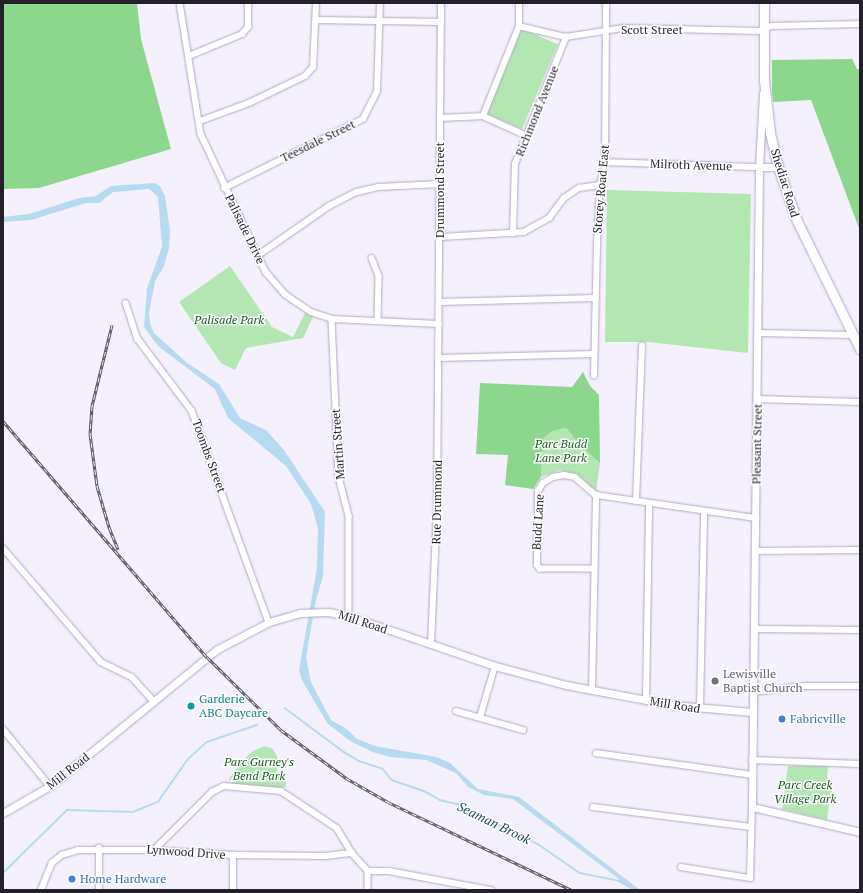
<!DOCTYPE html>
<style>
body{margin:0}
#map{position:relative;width:863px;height:893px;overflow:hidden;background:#f5f0fe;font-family:"PT Serif",serif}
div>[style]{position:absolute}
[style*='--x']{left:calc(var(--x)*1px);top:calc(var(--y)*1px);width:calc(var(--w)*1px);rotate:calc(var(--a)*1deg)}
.green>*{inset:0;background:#b2e7b1;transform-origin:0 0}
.forest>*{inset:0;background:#8cd78b}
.water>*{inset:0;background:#b4dbf1}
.stream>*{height:1.5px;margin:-0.75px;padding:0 0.75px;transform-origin:0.75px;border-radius:0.75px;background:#b4dbf1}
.roads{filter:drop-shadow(0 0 1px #b1a5c6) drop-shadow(0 0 1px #b1a5c6)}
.minor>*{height:5.5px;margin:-2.75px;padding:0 2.75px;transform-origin:2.75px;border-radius:2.75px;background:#fff}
.tertiary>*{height:7px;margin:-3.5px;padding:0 3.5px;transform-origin:3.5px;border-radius:3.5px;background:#fff}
.primary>*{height:9px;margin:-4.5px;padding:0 4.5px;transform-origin:4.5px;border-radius:4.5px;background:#fff}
.rail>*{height:3px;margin-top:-1.5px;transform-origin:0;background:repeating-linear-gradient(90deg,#fff 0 4.5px,#56515e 0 9px);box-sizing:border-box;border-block:1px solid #56515e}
.dots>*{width:11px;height:11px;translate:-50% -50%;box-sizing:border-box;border:2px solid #fff;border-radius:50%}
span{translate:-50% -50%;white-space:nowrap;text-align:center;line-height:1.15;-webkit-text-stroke:3px #fff;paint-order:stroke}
.street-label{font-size:12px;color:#231f2b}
.park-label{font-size:12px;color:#105e17;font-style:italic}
.worship-label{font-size:12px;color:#5b616d}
.left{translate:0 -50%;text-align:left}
.culture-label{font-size:12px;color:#0d838f}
.shop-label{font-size:12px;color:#366cbe}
.water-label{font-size:13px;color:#1a4960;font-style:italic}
.frame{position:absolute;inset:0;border:4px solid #231f2b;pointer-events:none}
</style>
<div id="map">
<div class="green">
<div style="left:522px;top:29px;width:39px;height:92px;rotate:23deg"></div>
<div style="clip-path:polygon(607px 190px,751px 194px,748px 353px,648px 342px,605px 342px)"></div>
<div style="clip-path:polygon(230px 266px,272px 327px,293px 337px,306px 311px,314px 315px,303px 338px,246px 348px,235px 370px,221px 363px,179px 302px)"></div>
<div style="clip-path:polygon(566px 428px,582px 447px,600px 463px,596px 491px,577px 474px,560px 470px,541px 477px,543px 439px,552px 431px)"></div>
<div style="clip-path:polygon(265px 746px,273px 749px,277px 756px,277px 771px,279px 777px,286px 781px,286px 786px,281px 789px,234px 784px,229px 779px,239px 764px,253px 751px)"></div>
<div style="clip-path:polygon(788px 766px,828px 766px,826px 788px,831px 790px,827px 820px,782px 809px)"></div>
</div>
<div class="forest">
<div style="clip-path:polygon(3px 3px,137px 3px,141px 39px,171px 149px,39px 188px,3px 189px)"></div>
<div style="clip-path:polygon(852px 59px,857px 69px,860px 69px,860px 231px,811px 100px,773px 102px,772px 92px,772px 60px)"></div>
<div style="clip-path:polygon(583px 372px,590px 386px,599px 395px,600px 463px,582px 447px,566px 428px,552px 431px,543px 439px,541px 477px,533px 489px,505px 485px,508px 455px,476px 454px,480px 383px,572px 387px)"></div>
</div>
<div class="water">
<div style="clip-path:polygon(155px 183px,160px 186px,165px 196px,170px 230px,169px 248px,164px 266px,155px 281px,149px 313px,150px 324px,154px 333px,186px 362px,219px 384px,240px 418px,266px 430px,284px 450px,325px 512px,323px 576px,316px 600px,306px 657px,311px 682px,331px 720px,347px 729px,357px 739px,375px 746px,436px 757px,450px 763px,478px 789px,519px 797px,640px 890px,633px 890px,618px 882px,619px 879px,513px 799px,484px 795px,468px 787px,456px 773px,426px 760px,390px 757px,373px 752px,350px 741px,327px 723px,302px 680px,299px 670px,317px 568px,318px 528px,311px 504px,286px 466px,228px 418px,215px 389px,158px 346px,144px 327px,147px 288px,162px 247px,158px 197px,149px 189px,113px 192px,99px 203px,86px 203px,31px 220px,3px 222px,3px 217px,29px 214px,79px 198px,96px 196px,111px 186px)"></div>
</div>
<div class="stream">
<div style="--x:285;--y:708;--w:74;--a:36.7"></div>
<div style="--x:344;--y:752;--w:17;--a:31"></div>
<div style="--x:359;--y:761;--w:25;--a:18"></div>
<div style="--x:383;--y:769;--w:14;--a:51"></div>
<div style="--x:392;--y:780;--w:34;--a:19"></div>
<div style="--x:424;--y:791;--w:18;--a:29"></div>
<div style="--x:440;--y:800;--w:26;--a:13"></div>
<div style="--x:465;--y:806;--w:8;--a:45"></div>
<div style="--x:471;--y:812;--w:74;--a:25.5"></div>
<div style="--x:538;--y:844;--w:51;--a:34.6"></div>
<div style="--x:580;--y:873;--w:41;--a:11.3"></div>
<div style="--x:3;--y:873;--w:90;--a:-44.5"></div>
<div style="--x:67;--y:810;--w:66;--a:1.7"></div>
<div style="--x:133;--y:812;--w:27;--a:-22"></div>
<div style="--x:158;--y:802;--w:52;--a:-55.1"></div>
<div style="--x:188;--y:759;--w:25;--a:-42"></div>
<div style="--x:207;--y:742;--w:53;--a:-18.8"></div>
</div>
<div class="roads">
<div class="minor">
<div style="--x:180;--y:3;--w:133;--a:80.9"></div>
<div style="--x:201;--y:134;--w:153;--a:64.8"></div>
<div style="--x:266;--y:272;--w:30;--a:49"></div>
<div style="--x:286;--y:295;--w:30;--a:34"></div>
<div style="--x:311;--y:312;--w:22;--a:18"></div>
<div style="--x:332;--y:319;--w:107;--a:2.7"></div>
<div style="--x:316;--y:20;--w:125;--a:0.9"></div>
<div style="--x:519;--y:26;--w:48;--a:13.2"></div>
<div style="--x:566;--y:37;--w:58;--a:-9"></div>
<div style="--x:623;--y:28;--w:136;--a:1.3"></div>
<div style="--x:759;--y:31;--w:13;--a:-23"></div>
<div style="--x:771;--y:26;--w:89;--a:-1.3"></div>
<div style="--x:189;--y:56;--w:57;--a:-22.5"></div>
<div style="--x:242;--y:34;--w:9;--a:-49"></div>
<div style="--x:248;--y:27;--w:24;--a:-90"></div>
<div style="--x:483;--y:116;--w:97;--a:-68.2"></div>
<div style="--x:519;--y:26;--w:23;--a:-90"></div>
<div style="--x:441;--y:118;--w:42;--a:-2.7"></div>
<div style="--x:483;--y:116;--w:46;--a:24.3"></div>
<div style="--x:200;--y:121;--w:52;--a:-20.2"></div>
<div style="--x:249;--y:103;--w:62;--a:-25.7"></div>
<div style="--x:305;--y:76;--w:12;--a:-48"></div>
<div style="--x:313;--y:67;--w:64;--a:-87.3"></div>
<div style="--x:605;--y:162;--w:154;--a:1.9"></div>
<div style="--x:224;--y:188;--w:155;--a:-26.4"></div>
<div style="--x:363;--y:119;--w:30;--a:-63"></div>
<div style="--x:377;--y:92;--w:89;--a:-88.1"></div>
<div style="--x:513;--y:234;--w:70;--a:-88.4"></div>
<div style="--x:515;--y:164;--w:137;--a:-68.1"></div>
<div style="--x:441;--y:237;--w:83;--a:-3.4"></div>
<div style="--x:524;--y:232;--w:29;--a:-29"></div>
<div style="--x:549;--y:218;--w:25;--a:-53"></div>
<div style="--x:564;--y:198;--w:18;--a:-34"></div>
<div style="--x:579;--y:188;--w:21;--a:-8"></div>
<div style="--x:257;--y:256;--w:88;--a:-34.8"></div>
<div style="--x:329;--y:206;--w:31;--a:-27"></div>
<div style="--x:357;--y:192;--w:22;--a:-13"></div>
<div style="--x:378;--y:187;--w:62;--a:-2.8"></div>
<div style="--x:372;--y:258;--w:19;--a:69"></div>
<div style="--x:379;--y:276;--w:45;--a:91.3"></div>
<div style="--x:440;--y:302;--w:156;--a:-1.5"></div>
<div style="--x:126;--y:303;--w:38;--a:72"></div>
<div style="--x:138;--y:339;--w:90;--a:53.1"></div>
<div style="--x:192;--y:411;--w:225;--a:70"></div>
<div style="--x:332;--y:319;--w:158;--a:87.5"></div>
<div style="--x:339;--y:477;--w:40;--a:75.6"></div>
<div style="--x:349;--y:516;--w:100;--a:90"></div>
<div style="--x:759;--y:333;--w:94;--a:1.2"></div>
<div style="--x:439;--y:358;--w:155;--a:-1.5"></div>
<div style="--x:594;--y:376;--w:134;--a:-88.7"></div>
<div style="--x:597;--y:242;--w:57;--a:-87"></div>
<div style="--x:600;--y:185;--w:24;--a:-78"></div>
<div style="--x:605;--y:162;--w:159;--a:-89.6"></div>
<div style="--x:757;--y:399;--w:103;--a:1.7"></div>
<div style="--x:596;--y:495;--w:162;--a:8.2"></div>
<div style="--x:636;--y:501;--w:155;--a:-87.8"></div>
<div style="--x:3;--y:548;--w:150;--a:49.3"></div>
<div style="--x:101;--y:662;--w:34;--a:26"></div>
<div style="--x:132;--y:677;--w:31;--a:48"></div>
<div style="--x:756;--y:551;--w:104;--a:-0.6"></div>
<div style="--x:594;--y:569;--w:54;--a:180"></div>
<div style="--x:540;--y:569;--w:5;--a:-127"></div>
<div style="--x:537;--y:565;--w:74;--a:-89.2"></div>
<div style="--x:538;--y:491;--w:9;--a:-58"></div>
<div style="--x:543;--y:483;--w:12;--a:-31"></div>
<div style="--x:553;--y:477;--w:11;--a:-10"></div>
<div style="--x:564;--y:475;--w:11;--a:10"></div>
<div style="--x:575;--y:477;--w:28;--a:41"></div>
<div style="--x:756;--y:629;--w:104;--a:0.6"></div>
<div style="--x:431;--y:645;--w:137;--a:-87.5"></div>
<div style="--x:437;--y:508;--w:505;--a:-89.55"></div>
<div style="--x:592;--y:690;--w:195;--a:-88.8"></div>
<div style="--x:753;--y:692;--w:52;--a:-6.6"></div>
<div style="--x:805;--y:686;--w:55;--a:0"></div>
<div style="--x:646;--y:701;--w:197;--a:-89.1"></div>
<div style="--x:700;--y:709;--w:196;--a:-88.8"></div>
<div style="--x:456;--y:711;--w:70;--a:15.8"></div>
<div style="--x:480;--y:717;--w:53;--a:-73.6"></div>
<div style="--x:3;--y:729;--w:74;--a:50.5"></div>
<div style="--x:596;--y:753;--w:158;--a:8"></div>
<div style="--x:752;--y:760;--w:108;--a:2.1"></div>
<div style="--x:593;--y:807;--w:159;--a:7.2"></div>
<div style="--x:154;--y:850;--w:82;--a:-45"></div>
<div style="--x:212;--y:792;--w:13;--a:-27"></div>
<div style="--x:224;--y:786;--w:57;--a:5"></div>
<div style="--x:281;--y:791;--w:67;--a:33.5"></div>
<div style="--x:337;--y:828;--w:29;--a:59"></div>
<div style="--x:352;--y:853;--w:24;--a:48"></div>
<div style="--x:368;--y:871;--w:19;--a:90"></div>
<div style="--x:681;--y:867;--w:70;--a:9.1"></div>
<div style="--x:750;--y:878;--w:71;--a:-88.4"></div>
<div style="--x:368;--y:871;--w:21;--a:0"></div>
<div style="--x:389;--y:871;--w:104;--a:10.6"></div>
<div style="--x:41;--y:890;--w:29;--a:-68"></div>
<div style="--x:52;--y:863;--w:13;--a:-39"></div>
<div style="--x:62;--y:855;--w:17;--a:-17"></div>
<div style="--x:78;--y:850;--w:71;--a:0"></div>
<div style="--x:149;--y:850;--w:84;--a:3.4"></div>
<div style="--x:233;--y:855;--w:93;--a:0.6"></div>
<div style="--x:326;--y:856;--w:26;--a:-7"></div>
<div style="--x:99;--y:890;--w:42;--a:-90"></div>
<div style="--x:233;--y:890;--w:35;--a:-90"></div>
</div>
<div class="tertiary">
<div style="--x:763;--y:93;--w:74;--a:93.1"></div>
<div style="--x:759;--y:167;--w:640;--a:90.63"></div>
<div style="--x:752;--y:807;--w:111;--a:13"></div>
<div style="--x:759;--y:167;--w:19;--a:0"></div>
<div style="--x:3;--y:813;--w:54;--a:-29.9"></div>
<div style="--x:50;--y:786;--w:215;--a:-39.3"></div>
<div style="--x:216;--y:650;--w:60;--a:-27.8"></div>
<div style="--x:269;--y:622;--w:32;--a:-16"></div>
<div style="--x:300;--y:613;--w:28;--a:-2"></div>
<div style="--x:328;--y:612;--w:21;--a:11"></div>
<div style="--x:349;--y:616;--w:154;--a:18.9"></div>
<div style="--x:495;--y:666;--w:73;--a:15"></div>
<div style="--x:566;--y:685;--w:109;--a:10.6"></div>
<div style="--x:673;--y:705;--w:79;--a:5.1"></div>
</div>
<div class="primary">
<div style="--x:764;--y:3;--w:77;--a:90"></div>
<div style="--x:764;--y:80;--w:53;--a:83.5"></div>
<div style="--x:770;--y:133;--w:35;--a:77"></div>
<div style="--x:778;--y:167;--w:57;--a:70.6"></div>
<div style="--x:797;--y:221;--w:143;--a:63.8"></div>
</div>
</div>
<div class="rail">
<div style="--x:112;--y:325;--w:83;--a:103.9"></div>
<div style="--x:92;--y:406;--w:28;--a:94"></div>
<div style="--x:90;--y:434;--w:52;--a:82.3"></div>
<div style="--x:97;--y:486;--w:43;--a:73.7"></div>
<div style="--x:109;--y:527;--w:24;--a:68"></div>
<div style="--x:3;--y:421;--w:312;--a:49.2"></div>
<div style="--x:207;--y:657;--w:104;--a:44.6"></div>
<div style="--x:281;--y:730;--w:81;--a:36.4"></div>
<div style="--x:346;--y:778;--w:48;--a:29.7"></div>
<div style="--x:388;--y:802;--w:204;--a:25.6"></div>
</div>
<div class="dots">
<div style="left:715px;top:681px;background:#6b7280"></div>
<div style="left:191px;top:706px;background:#0f9aa8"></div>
<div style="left:782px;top:719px;background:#3f7fe0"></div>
<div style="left:72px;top:879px;background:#3f7fe0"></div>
</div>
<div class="street-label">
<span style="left:652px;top:30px">Scott Street</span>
<span style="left:537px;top:111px;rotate:-68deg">Richmond Avenue</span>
<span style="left:318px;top:141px;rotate:-26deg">Teesdale Street</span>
<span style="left:691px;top:165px;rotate:2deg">Milroth Avenue</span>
<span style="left:785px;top:183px;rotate:73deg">Shediac Road</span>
<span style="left:601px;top:189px;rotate:-85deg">Storey Road East</span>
<span style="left:440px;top:190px;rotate:-90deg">Drummond Street</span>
<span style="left:245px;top:229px;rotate:64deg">Palisade Drive</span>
<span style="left:338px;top:444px;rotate:-94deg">Martin Street</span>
<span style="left:757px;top:444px;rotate:-89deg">Pleasant Street</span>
<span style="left:209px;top:456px;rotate:70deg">Toombs Street</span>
<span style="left:437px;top:502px;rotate:-89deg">Rue Drummond</span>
<span style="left:538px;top:522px;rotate:-87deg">Budd Lane</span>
<span style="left:363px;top:622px;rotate:18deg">Mill Road</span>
<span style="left:675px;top:705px;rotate:9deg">Mill Road</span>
<span style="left:68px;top:771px;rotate:-38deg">Mill Road</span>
<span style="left:186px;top:852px;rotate:4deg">Lynwood Drive</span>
</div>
<div class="park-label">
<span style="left:229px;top:320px">Palisade Park</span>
<span style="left:561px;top:451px">Parc Budd<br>Lane Park</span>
<span style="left:259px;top:769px">Parc Gurney's<br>Bend Park</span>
<span style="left:805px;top:792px">Parc Creek<br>Village Park</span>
</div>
<div class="worship-label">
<span class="left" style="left:723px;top:681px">Lewisville<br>Baptist Church</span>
</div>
<div class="culture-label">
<span class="left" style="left:199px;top:706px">Garderie<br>ABC Daycare</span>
</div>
<div class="shop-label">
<span class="left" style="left:790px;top:719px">Fabricville</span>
<span class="left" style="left:80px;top:879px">Home Hardware</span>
</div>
<div class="water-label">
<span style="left:494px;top:823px;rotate:26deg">Seaman Brook</span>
</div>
<div class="frame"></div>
</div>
